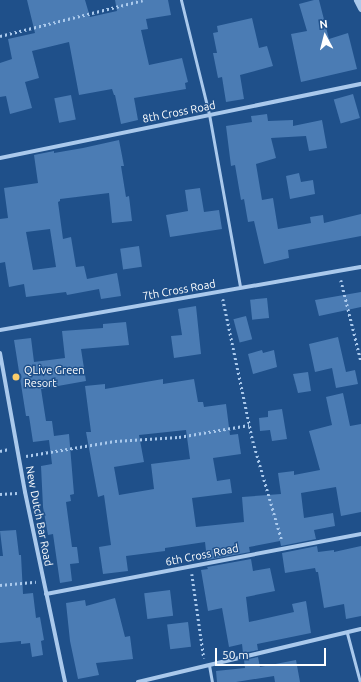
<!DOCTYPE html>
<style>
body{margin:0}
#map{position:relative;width:361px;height:682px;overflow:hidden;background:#1f508a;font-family:Ubuntu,sans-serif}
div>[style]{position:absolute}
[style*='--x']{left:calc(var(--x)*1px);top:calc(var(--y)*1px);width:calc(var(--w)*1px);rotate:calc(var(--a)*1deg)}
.building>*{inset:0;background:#4b7cb4;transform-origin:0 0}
.path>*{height:2.5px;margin-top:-1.25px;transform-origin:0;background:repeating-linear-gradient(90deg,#aac9ec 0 2px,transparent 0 5px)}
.service>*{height:3px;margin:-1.5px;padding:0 1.5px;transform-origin:1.5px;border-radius:1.5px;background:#aac9ec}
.minor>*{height:4px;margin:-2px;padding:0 2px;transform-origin:2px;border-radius:2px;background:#aac9ec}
.tertiary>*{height:7px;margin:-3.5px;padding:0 3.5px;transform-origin:3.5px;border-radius:3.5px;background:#aac9ec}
.dots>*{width:11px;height:11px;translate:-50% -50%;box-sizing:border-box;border:2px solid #1f508a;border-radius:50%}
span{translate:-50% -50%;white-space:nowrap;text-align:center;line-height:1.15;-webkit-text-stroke:3px #1f508a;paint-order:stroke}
.street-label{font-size:11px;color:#fff}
.poi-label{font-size:11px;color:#fff}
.left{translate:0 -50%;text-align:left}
.north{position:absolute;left:305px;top:16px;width:40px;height:40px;-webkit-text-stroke:3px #1f508a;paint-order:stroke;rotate:353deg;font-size:11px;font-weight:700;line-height:16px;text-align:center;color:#fff}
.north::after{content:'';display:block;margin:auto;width:14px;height:18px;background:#fff;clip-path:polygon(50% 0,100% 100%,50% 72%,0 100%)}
.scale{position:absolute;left:215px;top:648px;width:111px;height:18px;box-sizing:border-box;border:2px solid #fff;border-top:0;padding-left:5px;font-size:12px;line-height:14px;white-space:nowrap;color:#fff;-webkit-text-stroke:3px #1f508a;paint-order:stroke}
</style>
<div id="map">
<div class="building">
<div style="clip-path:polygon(27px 0,85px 0,90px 17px,117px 11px,115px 0,168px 0,171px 15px,146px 19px,148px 29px,141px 30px,149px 65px,182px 58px,188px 82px,185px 83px,186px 89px,134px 98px,138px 120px,121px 124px,115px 95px,114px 95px,112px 89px,79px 95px,69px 42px,32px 51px,39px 78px,25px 82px,32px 108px,10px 114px,6px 96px,0 97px,0 63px,12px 59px,8px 39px,35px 33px)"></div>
<div style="clip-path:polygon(314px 0,319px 0,329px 39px,348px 33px,357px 69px,301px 82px,291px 34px,307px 31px,299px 4px)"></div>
<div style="clip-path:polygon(252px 18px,259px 48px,267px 46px,273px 66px,240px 75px,244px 99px,226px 102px,222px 77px,218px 78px,213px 53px,217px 53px,213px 33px,218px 32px,217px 26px)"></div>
<div style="left:353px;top:94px;width:25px;height:20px;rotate:74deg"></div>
<div style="left:71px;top:95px;width:25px;height:17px;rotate:79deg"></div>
<div style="clip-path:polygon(267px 114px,268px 121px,293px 120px,293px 126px,322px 120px,327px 148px,309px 151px,306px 136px,271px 138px,276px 158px,256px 164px,262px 200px,273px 198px,278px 229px,311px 223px,310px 217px,323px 215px,324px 223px,361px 214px,361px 236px,288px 250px,289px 258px,264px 264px,254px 221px,248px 222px,244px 199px,241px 200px,235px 165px,231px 166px,226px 126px,252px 122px,251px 116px)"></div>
<div style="clip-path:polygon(evenodd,119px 140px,124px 166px,121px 166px,126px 197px,129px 196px,132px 221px,112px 223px,109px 193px,60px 199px,60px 201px,58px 202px,63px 239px,71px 237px,76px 267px,84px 266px,87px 279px,117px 273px,121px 296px,101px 299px,99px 289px,67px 295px,66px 292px,26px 297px,24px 284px,9px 287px,5px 262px,0 263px,0 219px,8px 218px,4px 188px,38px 183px,34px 155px,54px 151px,54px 153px,83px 148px,119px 140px,50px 229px,56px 267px,33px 270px,26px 232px,50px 229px)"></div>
<div style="clip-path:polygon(299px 173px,301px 182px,313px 180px,315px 194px,290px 199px,286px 176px)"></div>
<div style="clip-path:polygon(200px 188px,204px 212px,219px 210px,222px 229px,170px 237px,166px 215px,188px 211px,185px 190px)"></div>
<div style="left:139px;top:246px;width:21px;height:19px;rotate:82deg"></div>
<div style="clip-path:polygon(361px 292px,361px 307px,319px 316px,315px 300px)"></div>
<div style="left:267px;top:298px;width:20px;height:17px;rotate:84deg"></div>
<div style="clip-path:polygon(196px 306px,201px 354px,174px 358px,171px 336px,182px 335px,178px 309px)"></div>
<div style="left:246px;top:316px;width:24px;height:13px;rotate:75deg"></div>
<div style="clip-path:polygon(126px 322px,129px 345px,81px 349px,86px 381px,41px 389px,46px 421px,52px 421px,54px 436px,69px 434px,74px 494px,70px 495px,71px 501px,66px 502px,72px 547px,77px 547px,79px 563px,70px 564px,72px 581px,60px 583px,53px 534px,48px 535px,43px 507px,41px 466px,52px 464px,49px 440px,33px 442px,29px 416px,26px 416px,14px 340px,31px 338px,34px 362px,65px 358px,62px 331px,103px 328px,103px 324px)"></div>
<div style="clip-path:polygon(338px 337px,346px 372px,355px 370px,358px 384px,336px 388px,332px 368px,315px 372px,309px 344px)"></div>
<div style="clip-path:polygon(262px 350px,263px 353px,274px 350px,277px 367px,253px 374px,248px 354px)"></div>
<div style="clip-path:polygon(308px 372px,311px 391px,298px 393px,293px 374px)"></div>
<div style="clip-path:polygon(evenodd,163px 379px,163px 384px,194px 379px,198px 402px,203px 402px,204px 407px,226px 404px,230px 435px,238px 434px,241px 454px,213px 458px,217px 481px,230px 479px,232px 493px,192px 498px,196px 527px,244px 522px,242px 497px,281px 494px,278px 473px,294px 471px,294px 475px,320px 470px,309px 431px,332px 425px,326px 397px,343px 393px,350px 426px,361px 424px,361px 512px,341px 516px,336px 487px,301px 493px,304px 518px,333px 513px,335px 526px,314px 530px,316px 539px,281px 546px,280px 541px,249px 547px,250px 552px,207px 560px,205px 542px,165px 548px,165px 551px,126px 556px,128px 571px,103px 574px,99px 547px,111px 545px,104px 495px,98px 497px,86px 432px,91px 432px,85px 386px,105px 384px,105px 389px,163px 379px,186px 430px,190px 459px,151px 464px,154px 489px,119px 495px,114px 467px,144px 462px,139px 435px,186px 430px)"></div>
<div style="clip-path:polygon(282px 409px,287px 439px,272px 441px,270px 430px,260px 431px,259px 418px,268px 417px,268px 411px)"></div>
<div style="clip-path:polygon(16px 530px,19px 555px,21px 555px,23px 594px,33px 593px,36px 618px,40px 617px,44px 640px,41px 641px,43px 655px,32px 657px,30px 643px,21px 644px,21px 641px,0 643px,0 556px,3px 556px,0 531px)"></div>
<div style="clip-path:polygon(317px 546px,318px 552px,334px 550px,334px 552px,361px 546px,361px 616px,346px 619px,344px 604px,324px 608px,318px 572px,316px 572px,315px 568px,285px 573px,282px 553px)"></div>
<div style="clip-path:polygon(251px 559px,253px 571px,270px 568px,275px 591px,246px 597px,249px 622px,294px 612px,292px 604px,306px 601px,311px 633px,257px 644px,258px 650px,243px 653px,242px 644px,229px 647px,222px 608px,208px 611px,201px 570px,208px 569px,207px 567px)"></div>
<div style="left:170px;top:590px;width:26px;height:26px;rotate:83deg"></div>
<div style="clip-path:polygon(115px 598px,125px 637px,130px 636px,133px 659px,96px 663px,99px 675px,78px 679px,70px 641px,66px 603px,85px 600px,86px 606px)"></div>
<div style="left:188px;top:622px;width:25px;height:21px;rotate:83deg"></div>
<div style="clip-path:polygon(258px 657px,260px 667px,296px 660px,300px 682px,275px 682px,274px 676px,236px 682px,217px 682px,216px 671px,245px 668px,244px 660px)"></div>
</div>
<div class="path">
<div style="--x:0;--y:36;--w:147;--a:-14.1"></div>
<div style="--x:341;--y:280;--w:83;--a:76.1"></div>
<div style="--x:223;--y:299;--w:145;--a:78.1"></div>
<div style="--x:253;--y:441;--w:104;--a:73.8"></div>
<div style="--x:0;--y:451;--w:9;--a:-13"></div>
<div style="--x:26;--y:456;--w:90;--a:-9.6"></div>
<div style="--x:115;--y:441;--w:64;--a:-3.6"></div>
<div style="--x:179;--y:437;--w:71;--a:-9.7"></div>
<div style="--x:0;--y:494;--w:17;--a:-3"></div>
<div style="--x:192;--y:574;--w:85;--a:81.9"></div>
<div style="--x:0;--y:585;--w:36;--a:-5"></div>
</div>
<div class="service">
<div style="--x:181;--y:0;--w:117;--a:76.2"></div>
<div style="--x:209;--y:114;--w:176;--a:79.8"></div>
<div style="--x:347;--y:633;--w:51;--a:75.1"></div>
<div style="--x:209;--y:665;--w:17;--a:80"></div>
</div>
<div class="minor">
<div style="--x:0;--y:158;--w:369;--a:-11.6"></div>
<div style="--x:0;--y:330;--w:366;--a:-9.9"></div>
<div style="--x:0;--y:353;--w:141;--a:79.8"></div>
<div style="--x:25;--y:492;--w:194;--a:78.1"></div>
<div style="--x:46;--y:594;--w:321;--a:-10.8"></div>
<div style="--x:138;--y:682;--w:229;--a:-13.4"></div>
</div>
<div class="tertiary">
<div style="--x:357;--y:0;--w:9;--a:63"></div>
</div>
<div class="dots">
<div style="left:16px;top:377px;background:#facd6a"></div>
</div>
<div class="street-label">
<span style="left:179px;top:112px;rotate:-11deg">8th Cross Road</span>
<span style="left:179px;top:290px;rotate:-10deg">7th Cross Road</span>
<span style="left:39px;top:516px;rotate:79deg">New Dutch Bar Road</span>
<span style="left:202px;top:555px;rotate:-11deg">6th Cross Road</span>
</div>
<div class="poi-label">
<span class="left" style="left:24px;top:377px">QLive Green<br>Resort</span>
</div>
<div class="north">N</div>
<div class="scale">50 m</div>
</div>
